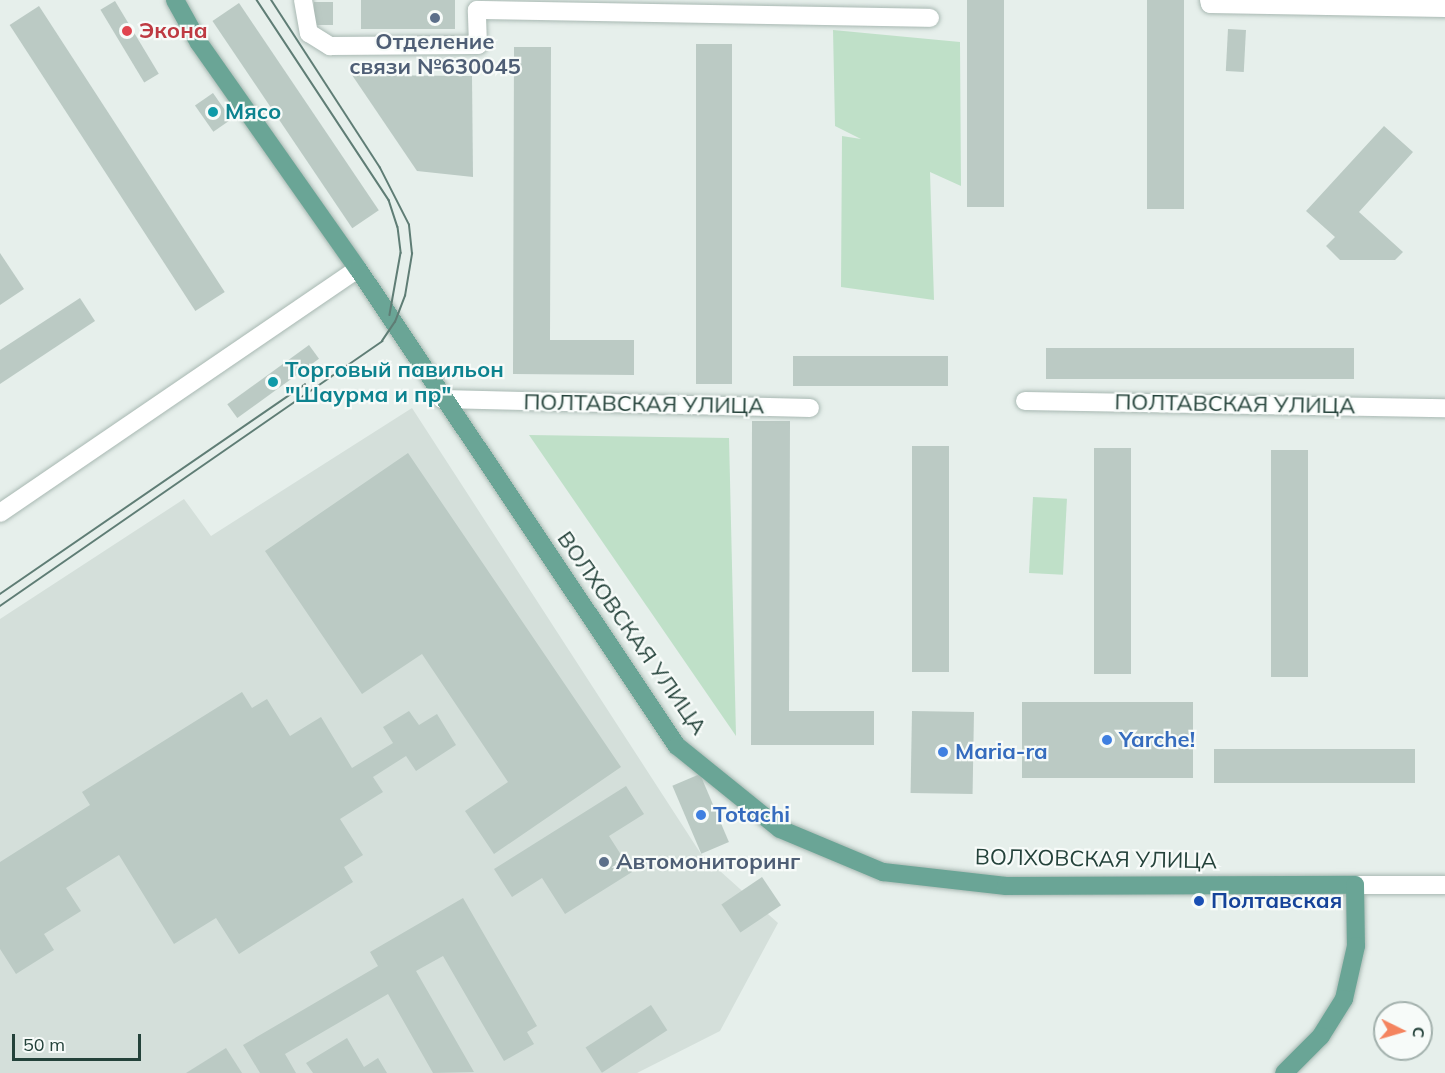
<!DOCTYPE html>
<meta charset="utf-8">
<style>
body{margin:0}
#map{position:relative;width:1445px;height:1073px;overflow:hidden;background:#e6efeb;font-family:Mulish,sans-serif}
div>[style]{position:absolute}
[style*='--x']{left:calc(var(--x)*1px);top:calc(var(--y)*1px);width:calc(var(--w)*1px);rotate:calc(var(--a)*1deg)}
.built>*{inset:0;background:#d4dfda}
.green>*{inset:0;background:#bfe0c8;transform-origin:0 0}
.building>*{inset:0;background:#bbcac4;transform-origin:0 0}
.roads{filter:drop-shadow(0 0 2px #a8b8b2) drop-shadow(0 0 2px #a8b8b2)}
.minor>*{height:18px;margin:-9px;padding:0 9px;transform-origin:9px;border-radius:9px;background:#fff}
.major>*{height:18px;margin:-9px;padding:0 9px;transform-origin:9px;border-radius:9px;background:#6aa596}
.tram>*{height:1.5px;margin:-0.75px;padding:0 0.75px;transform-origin:0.75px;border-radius:0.75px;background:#5f7d75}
.dots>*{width:16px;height:16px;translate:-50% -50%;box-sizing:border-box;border:3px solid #f7fbf9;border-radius:50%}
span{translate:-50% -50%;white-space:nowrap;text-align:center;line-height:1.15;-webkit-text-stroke:4.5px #f7fbf9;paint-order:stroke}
.health-label{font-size:22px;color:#be3a42;font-weight:700}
.left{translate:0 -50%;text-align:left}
.service-label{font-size:22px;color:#4e5e75;font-weight:700}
.culture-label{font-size:22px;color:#0d838f;font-weight:700}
.street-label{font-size:22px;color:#24423a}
.shop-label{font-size:22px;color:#366cbe;font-weight:700}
.transit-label{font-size:22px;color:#164399;font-weight:700}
.north{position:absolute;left:1373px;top:1001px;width:60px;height:60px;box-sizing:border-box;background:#f7fbf9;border:2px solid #a3b1ad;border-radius:50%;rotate:95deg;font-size:16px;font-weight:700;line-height:24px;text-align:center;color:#24423a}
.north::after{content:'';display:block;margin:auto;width:21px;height:27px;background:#f4845f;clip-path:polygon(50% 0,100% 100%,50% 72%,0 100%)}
.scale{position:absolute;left:12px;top:1034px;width:129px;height:27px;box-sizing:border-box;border:3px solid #24423a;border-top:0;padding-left:8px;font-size:18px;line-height:21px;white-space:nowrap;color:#24423a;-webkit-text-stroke:4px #f7fbf9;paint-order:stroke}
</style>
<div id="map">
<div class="built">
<div style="clip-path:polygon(412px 408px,701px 854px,778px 923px,720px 1031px,637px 1073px,0 1073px,0 619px,184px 499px,211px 536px)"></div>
</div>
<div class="green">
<div style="clip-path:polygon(833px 30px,960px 42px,961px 186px,930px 172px,934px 300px,841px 287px,842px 136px,861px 139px,835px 126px)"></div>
<div style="clip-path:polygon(529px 435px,729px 438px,736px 736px)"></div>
<div style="left:1033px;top:497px;width:34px;height:76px;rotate:3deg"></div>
</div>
<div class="building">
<div style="left:361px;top:0;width:94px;height:29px"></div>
<div style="left:967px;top:0;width:37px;height:207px"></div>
<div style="left:1147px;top:0;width:37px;height:209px"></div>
<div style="left:115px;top:1px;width:85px;height:17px;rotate:59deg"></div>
<div style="left:314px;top:2px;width:19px;height:23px"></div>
<div style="left:239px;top:3px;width:250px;height:32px;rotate:56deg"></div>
<div style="left:39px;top:6px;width:341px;height:35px;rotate:57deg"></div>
<div style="left:1228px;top:29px;width:18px;height:42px;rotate:3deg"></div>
<div style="left:696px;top:44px;width:36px;height:340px"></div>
<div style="clip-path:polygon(514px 47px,551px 47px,550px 340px,634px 340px,634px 375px,513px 374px)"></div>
<div style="clip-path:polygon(352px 75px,472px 76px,473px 177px,417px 171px)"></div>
<div style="left:213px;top:93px;width:32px;height:22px;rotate:55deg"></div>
<div style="clip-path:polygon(1384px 126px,1413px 152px,1359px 212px,1403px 252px,1395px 260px,1340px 260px,1326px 246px,1335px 237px,1306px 211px)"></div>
<div style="clip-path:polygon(0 253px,24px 289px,0 305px)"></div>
<div style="clip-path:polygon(80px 298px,95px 321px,0 384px,0 350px)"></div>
<div style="left:309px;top:345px;width:17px;height:101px;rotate:54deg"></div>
<div style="left:1046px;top:348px;width:308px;height:31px"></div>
<div style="left:793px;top:356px;width:155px;height:30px"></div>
<div style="clip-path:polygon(752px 421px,790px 421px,789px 711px,874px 711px,874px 745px,751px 745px)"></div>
<div style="left:912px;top:446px;width:37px;height:226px"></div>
<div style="left:1094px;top:448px;width:37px;height:226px"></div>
<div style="left:1271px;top:450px;width:37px;height:227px"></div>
<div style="clip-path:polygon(408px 453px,621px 767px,494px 854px,465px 811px,508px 782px,422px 654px,362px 694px,265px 551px)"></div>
<div style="clip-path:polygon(242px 692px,252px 708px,267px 699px,290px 736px,321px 717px,352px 768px,393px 743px,383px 727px,409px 711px,419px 725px,437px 714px,456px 745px,416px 771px,406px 756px,373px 777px,383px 792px,340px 819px,363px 855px,344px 867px,353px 882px,239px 954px,216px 918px,174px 944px,119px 855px,66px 888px,81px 911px,44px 934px,54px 950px,16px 974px,0 949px,0 862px,90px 805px,82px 792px)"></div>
<div style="left:1022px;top:702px;width:171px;height:76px"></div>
<div style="left:912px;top:711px;width:62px;height:82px;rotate:1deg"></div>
<div style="left:1214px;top:749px;width:201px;height:34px"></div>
<div style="left:700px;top:774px;width:74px;height:30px;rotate:67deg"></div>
<div style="clip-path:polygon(626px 786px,644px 814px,609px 836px,632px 872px,565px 914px,542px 878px,512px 897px,494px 869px)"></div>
<div style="left:762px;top:877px;width:34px;height:49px;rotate:56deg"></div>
<div style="clip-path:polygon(463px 898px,537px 1026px,527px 1032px,534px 1044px,504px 1061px,443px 956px,416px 971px,474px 1072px,433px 1073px,388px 994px,285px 1054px,296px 1073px,260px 1073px,243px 1045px,378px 966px,370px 952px)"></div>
<div style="left:651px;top:1005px;width:30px;height:78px;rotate:57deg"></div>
<div style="clip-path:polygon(347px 1038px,364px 1067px,378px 1058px,387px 1073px,313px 1073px,306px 1063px)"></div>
<div style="clip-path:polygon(226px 1048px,242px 1073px,186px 1073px)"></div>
</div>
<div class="roads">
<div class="minor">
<div style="--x:303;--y:0;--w:34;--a:80"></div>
<div style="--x:309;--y:33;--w:25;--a:32"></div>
<div style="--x:330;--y:46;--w:148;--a:-0.4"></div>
<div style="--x:478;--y:45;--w:35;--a:-92"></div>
<div style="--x:477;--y:10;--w:453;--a:1"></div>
<div style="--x:1209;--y:0;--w:4;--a:76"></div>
<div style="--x:1210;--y:4;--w:235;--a:1"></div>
<div style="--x:442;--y:399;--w:368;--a:1.4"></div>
<div style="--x:1025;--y:401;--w:420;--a:1"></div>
<div style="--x:0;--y:513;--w:433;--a:-34.3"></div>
<div style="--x:1355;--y:885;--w:90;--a:0"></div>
</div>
<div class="major">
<div style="--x:175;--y:0;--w:49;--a:60.8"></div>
<div style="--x:199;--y:43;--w:276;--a:54.9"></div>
<div style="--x:358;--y:269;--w:574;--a:56.23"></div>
<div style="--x:677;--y:746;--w:132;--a:38.9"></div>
<div style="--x:780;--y:829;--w:112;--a:22.7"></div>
<div style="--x:883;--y:872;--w:124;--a:6.5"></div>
<div style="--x:1006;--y:886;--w:349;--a:-0.2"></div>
<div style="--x:1355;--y:885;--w:61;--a:89.1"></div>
<div style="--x:1356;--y:946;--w:54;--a:102.8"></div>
<div style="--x:1344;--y:999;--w:44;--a:121.9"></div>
<div style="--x:1321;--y:1036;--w:52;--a:135"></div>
</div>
</div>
<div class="tram">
<div style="--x:257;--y:0;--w:240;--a:56.6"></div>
<div style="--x:389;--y:200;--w:28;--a:72"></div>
<div style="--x:398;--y:227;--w:26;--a:83"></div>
<div style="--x:401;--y:253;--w:63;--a:100.1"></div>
<div style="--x:0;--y:594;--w:370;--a:-34.5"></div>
<div style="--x:0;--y:606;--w:465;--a:-34.7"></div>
<div style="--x:382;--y:341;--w:23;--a:-56"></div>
<div style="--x:395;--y:322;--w:28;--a:-69"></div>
<div style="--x:405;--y:296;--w:43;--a:-80.5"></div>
<div style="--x:412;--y:254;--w:29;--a:-96"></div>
<div style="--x:409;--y:225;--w:64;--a:-117"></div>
<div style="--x:380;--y:168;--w:200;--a:-123"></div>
</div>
<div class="dots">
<div style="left:435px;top:18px;background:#5c6f8a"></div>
<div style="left:127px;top:31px;background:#e0444e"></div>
<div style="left:213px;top:112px;background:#0f9aa8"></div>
<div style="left:273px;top:382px;background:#0f9aa8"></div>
<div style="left:1107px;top:740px;background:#3f7fe0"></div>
<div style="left:943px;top:752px;background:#3f7fe0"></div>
<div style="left:701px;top:815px;background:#3f7fe0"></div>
<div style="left:604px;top:862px;background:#5c6f8a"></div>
<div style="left:1199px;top:901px;background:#1a4fb4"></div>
</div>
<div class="health-label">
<span class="left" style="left:139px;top:31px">Экона</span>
</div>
<div class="service-label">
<span style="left:435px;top:54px">Отделение<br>связи №630045</span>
<span class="left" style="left:616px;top:862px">Автомониторинг</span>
</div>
<div class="culture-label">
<span class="left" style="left:225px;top:112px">Мясо</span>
<span class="left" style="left:285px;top:382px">Торговый павильон<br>"Шаурма и пр"</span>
</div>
<div class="street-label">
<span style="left:644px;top:404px;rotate:1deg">ПОЛТАВСКАЯ УЛИЦА</span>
<span style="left:1235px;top:404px;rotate:1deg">ПОЛТАВСКАЯ УЛИЦА</span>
<span style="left:632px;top:633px;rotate:55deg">ВОЛХОВСКАЯ УЛИЦА</span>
<span style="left:1096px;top:859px;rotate:1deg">ВОЛХОВСКАЯ УЛИЦА</span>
</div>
<div class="shop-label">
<span class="left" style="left:1119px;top:740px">Yarche!</span>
<span class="left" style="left:955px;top:752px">Maria-ra</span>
<span class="left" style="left:713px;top:815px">Totachi</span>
</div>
<div class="transit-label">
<span class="left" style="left:1211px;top:901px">Полтавская</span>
</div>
<div class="north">С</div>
<div class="scale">50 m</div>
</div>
